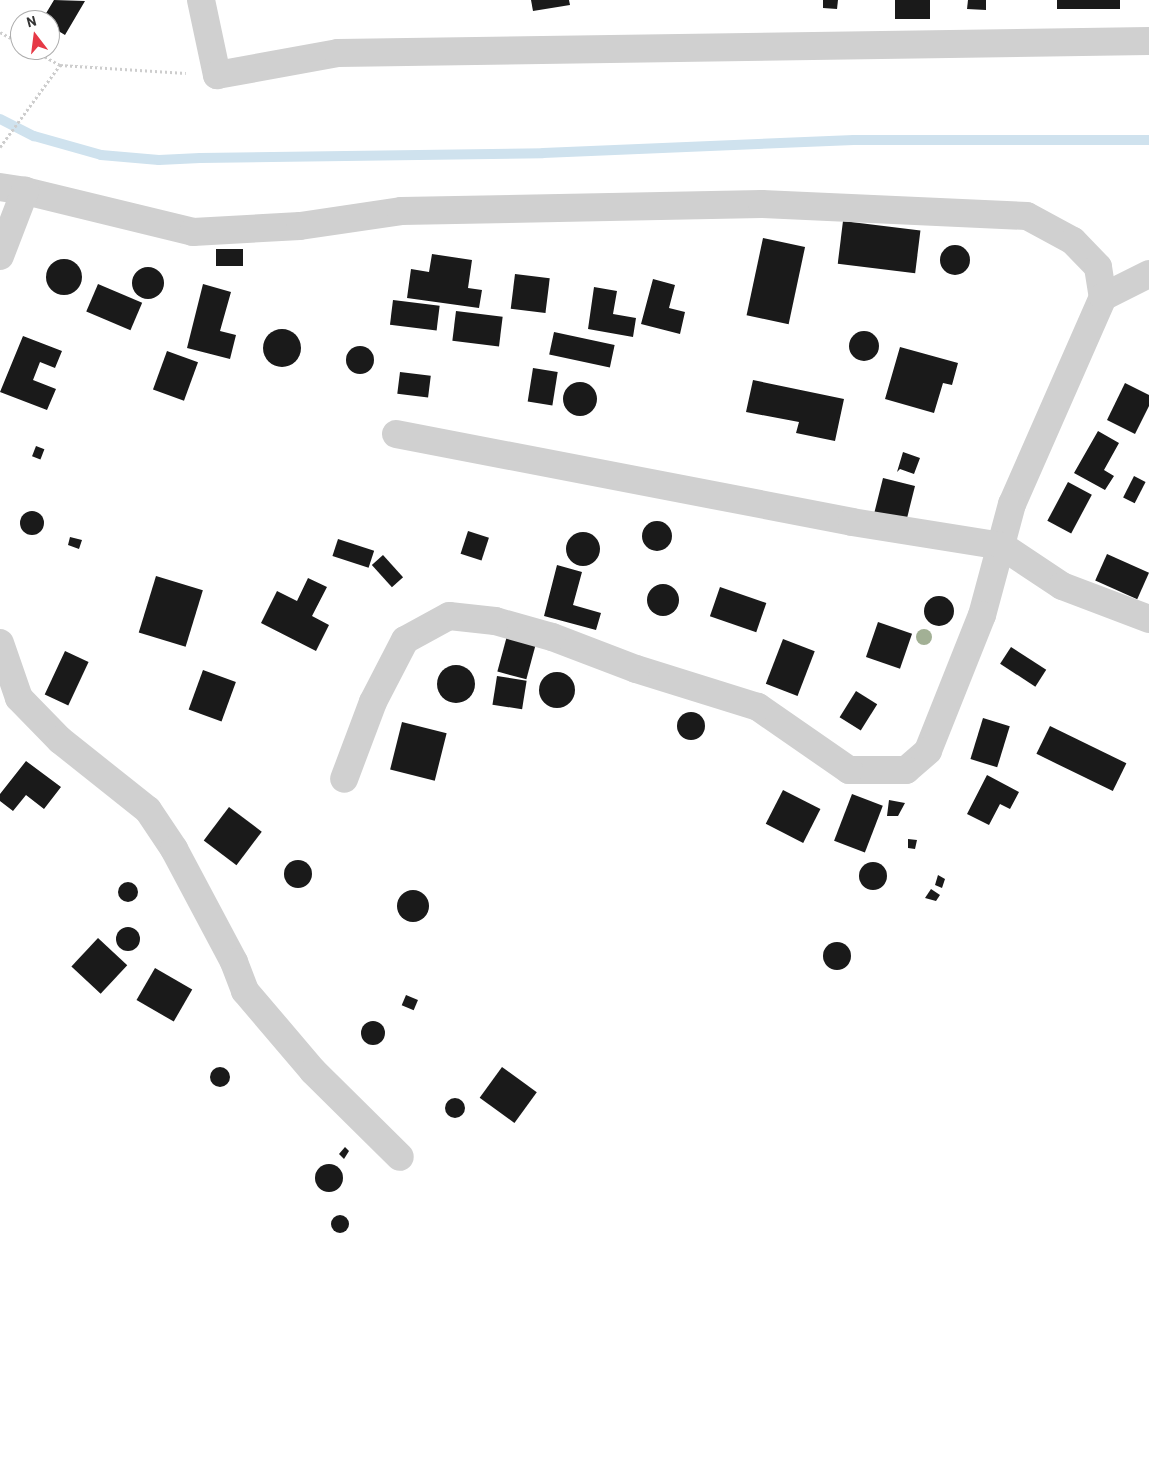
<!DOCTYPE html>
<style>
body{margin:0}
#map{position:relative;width:1149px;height:1479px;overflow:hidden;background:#fff;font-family:Barlow,sans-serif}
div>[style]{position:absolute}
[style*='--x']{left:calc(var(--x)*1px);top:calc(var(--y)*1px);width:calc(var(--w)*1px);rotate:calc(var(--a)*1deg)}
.stream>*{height:10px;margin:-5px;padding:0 5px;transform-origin:5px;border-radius:5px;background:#cfe2ee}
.building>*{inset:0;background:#1a1a1a;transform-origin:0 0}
.round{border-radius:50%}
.path>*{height:3px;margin-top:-1.5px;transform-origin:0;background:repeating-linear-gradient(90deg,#cdcdcd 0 2.5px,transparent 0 5px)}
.minor>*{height:28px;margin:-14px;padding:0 14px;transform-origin:14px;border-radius:14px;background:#d0d0d0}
.trees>*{width:16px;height:16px;margin:-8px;border-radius:50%;background:#a2b095}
span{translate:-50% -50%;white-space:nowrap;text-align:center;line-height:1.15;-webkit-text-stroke:5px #fff;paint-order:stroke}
.north{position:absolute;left:10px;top:10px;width:50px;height:50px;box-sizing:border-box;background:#fff;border:1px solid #adadad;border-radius:50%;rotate:345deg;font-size:14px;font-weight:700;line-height:20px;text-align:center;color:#333}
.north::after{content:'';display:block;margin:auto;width:18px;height:22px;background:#e63946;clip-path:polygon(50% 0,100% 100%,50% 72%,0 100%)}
</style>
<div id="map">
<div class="stream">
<div style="--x:0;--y:119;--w:38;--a:27"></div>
<div style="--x:34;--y:136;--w:70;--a:15.8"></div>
<div style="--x:101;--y:155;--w:58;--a:4.9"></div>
<div style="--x:159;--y:160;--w:41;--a:-2.8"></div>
<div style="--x:200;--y:158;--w:343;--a:-0.8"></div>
<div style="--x:543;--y:153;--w:311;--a:-2.4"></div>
<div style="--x:854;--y:140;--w:295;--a:0"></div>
</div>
<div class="building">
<div style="clip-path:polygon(54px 0,85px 1px,65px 35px,50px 26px,50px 20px,42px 20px)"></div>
<div style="clip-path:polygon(531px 0,569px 0,570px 5px,533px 11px)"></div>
<div style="clip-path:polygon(823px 0,838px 0,837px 9px,823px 8px)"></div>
<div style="left:895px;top:0;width:35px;height:19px"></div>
<div style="clip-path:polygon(968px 0,986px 0,986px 10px,967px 9px)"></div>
<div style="left:1057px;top:0;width:63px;height:9px"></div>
<div style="left:843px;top:221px;width:78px;height:43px;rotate:7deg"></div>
<div style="left:763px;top:238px;width:43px;height:79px;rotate:12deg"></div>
<div class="round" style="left:940px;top:245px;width:30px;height:30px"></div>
<div style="left:243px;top:249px;width:17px;height:27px;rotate:90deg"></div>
<div style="clip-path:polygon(432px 254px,472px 260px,468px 288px,482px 290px,479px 308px,407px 298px,411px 269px,429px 272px)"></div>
<div class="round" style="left:46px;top:259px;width:36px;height:36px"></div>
<div class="round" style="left:132px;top:267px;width:32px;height:32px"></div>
<div style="left:515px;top:274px;width:35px;height:35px;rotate:7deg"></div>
<div style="clip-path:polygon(653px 279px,675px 285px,669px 308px,685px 312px,680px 334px,641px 324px)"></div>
<div style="left:98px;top:284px;width:48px;height:30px;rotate:23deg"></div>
<div style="clip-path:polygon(203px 284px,231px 292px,220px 331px,236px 335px,230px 359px,187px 348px)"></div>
<div style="clip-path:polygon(594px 287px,617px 291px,613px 314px,636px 318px,633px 337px,588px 329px)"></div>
<div style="left:393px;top:300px;width:47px;height:25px;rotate:7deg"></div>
<div style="left:456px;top:311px;width:47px;height:30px;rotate:7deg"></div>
<div class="round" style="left:263px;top:329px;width:38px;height:38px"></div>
<div class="round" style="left:849px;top:331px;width:30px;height:30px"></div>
<div style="left:554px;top:332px;width:62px;height:23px;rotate:12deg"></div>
<div style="clip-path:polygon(23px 336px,62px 351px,55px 368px,40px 362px,33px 380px,56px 389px,47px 410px,0 392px)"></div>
<div class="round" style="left:346px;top:346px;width:28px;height:28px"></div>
<div style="clip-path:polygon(900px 347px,958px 363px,952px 385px,943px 383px,934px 413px,885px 399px)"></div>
<div style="left:167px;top:351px;width:33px;height:41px;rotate:20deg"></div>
<div style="left:533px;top:368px;width:25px;height:34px;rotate:9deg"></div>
<div style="left:400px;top:372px;width:31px;height:22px;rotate:7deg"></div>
<div style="clip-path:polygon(753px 380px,844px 399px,835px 441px,796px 433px,799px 422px,746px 412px)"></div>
<div class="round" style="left:563px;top:382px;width:34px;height:34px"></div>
<div style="clip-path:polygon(1125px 383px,1149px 395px,1149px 406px,1135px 434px,1107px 420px)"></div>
<div style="clip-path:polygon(1098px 431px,1119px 443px,1104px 470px,1114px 476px,1105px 490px,1074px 473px)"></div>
<div style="left:36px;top:446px;width:9px;height:11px;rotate:21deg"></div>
<div style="clip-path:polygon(903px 452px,920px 458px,914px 474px,900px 469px,897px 472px)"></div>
<div style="left:1134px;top:476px;width:13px;height:24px;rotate:27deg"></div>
<div style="left:883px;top:478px;width:33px;height:35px;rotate:14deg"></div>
<div style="left:1068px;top:482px;width:27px;height:44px;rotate:28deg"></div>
<div class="round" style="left:20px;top:511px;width:24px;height:24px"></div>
<div class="round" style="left:642px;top:521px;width:30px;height:30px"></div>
<div style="left:468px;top:531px;width:22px;height:24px;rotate:18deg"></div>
<div class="round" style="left:566px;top:532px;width:34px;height:34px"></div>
<div style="clip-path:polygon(70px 537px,82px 540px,79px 549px,68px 545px)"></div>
<div style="left:338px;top:539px;width:38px;height:18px;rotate:18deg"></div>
<div style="left:1107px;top:554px;width:46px;height:29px;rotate:24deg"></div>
<div style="left:383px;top:555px;width:30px;height:15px;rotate:48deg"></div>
<div style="clip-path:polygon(557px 565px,582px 572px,573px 605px,601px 613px,596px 630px,544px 616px)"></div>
<div style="left:156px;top:576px;width:49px;height:59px;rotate:17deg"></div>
<div style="clip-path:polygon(308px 578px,327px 587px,312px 616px,329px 625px,316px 651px,261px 623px,277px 591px,297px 601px)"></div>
<div class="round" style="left:647px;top:584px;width:32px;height:32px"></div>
<div style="left:720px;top:587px;width:49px;height:31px;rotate:19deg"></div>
<div class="round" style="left:924px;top:596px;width:30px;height:30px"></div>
<div style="left:878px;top:622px;width:36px;height:37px;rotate:19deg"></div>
<div style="left:508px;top:632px;width:30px;height:41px;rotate:15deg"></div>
<div style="left:783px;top:639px;width:34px;height:48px;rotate:21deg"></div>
<div style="left:1011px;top:647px;width:42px;height:20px;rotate:33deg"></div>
<div style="left:65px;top:651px;width:26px;height:48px;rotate:25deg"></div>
<div class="round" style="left:437px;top:665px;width:38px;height:38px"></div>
<div style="left:203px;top:670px;width:35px;height:42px;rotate:20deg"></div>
<div class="round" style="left:539px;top:672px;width:36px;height:36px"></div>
<div style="left:497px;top:676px;width:30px;height:29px;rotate:9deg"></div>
<div style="left:856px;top:691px;width:25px;height:31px;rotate:32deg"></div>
<div class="round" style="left:677px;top:712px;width:28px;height:28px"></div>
<div style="left:983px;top:718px;width:28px;height:43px;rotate:17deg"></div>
<div style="left:402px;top:722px;width:46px;height:49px;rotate:14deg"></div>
<div style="left:1050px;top:726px;width:85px;height:31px;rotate:26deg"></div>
<div style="clip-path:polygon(26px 761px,61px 787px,44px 809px,26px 795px,13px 811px,0 801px,0 794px)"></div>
<div style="clip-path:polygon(987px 775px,1019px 792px,1010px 809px,1000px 804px,989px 825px,967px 814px)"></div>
<div style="left:783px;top:790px;width:42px;height:38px;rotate:27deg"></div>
<div style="left:852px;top:794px;width:33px;height:50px;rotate:21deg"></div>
<div style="clip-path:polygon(889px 800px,905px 803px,898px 816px,887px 816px)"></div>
<div style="left:229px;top:807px;width:41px;height:42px;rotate:37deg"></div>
<div style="clip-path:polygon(908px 839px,917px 840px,915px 849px,908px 848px)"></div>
<div class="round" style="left:284px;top:860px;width:28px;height:28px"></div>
<div class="round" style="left:859px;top:862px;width:28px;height:28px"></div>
<div style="clip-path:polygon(938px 875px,945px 879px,942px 888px,935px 885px)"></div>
<div class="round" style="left:118px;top:882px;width:20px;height:20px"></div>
<div style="clip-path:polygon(931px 889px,940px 895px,936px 901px,925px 898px)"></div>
<div class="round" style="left:397px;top:890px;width:32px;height:32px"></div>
<div class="round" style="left:116px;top:927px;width:24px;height:24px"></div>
<div style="left:98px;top:938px;width:40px;height:39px;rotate:43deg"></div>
<div class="round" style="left:823px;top:942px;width:28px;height:28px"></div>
<div style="left:155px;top:968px;width:43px;height:37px;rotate:30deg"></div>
<div style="left:406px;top:995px;width:13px;height:11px;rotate:23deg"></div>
<div class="round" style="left:361px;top:1021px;width:24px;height:24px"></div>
<div style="left:502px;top:1067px;width:43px;height:38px;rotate:36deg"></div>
<div class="round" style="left:210px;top:1067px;width:20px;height:20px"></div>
<div class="round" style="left:445px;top:1098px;width:20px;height:20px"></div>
<div style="clip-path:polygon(345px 1147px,349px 1151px,344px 1159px,339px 1154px)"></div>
<div class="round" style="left:315px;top:1164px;width:28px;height:28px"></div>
<div class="round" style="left:331px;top:1215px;width:18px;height:18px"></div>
</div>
<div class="path">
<div style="--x:0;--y:32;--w:23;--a:29"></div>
<div style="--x:60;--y:65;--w:126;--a:3.6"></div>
<div style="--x:0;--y:147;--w:102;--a:-53.8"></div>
<div style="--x:60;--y:65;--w:31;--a:-151"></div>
</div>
<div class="minor">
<div style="--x:201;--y:0;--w:77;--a:78"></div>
<div style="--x:217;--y:75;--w:123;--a:-10.3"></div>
<div style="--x:338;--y:53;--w:811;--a:-0.85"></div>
<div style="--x:0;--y:187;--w:25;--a:9"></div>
<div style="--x:25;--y:191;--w:173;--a:13.7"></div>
<div style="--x:193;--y:232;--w:107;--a:-3.2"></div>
<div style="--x:300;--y:226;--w:102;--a:-8.4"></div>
<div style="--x:401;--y:211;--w:361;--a:-1.1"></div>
<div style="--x:762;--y:204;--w:265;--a:2.6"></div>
<div style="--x:1027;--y:216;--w:52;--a:28.5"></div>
<div style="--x:1073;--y:241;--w:36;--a:46"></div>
<div style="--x:1098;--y:267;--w:30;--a:81"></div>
<div style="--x:1103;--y:297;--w:226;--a:113.7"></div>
<div style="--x:1012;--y:504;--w:115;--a:105.1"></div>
<div style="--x:982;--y:615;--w:146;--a:111.7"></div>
<div style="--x:928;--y:751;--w:29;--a:139"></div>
<div style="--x:906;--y:770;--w:57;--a:180"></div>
<div style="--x:849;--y:770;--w:111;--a:-145.3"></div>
<div style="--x:758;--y:707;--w:128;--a:-162.7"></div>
<div style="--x:636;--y:669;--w:90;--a:-159.1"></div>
<div style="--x:552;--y:637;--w:59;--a:-164.3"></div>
<div style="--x:495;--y:621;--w:46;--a:-173.8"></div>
<div style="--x:449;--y:616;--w:50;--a:151.4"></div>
<div style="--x:405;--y:640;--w:70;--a:117.3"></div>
<div style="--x:373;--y:702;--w:82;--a:110.6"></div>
<div style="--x:0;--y:256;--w:70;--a:-69"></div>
<div style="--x:1103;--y:297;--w:51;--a:-26.6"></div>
<div style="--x:396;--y:434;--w:464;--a:10.9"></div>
<div style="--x:852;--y:522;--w:152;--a:9.1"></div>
<div style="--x:1002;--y:546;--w:72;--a:33.7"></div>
<div style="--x:1062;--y:586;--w:93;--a:20.8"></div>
<div style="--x:0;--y:643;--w:58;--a:70.9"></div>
<div style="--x:19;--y:698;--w:59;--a:45.7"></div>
<div style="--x:60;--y:740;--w:112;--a:38.5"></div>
<div style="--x:148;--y:810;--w:47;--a:56.3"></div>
<div style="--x:174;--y:849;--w:128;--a:62"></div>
<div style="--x:234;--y:962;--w:31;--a:69"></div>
<div style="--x:245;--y:991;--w:105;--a:49.6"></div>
<div style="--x:313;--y:1071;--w:122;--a:44.7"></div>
</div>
<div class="trees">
<div style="left:924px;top:637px"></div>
</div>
<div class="north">N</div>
</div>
